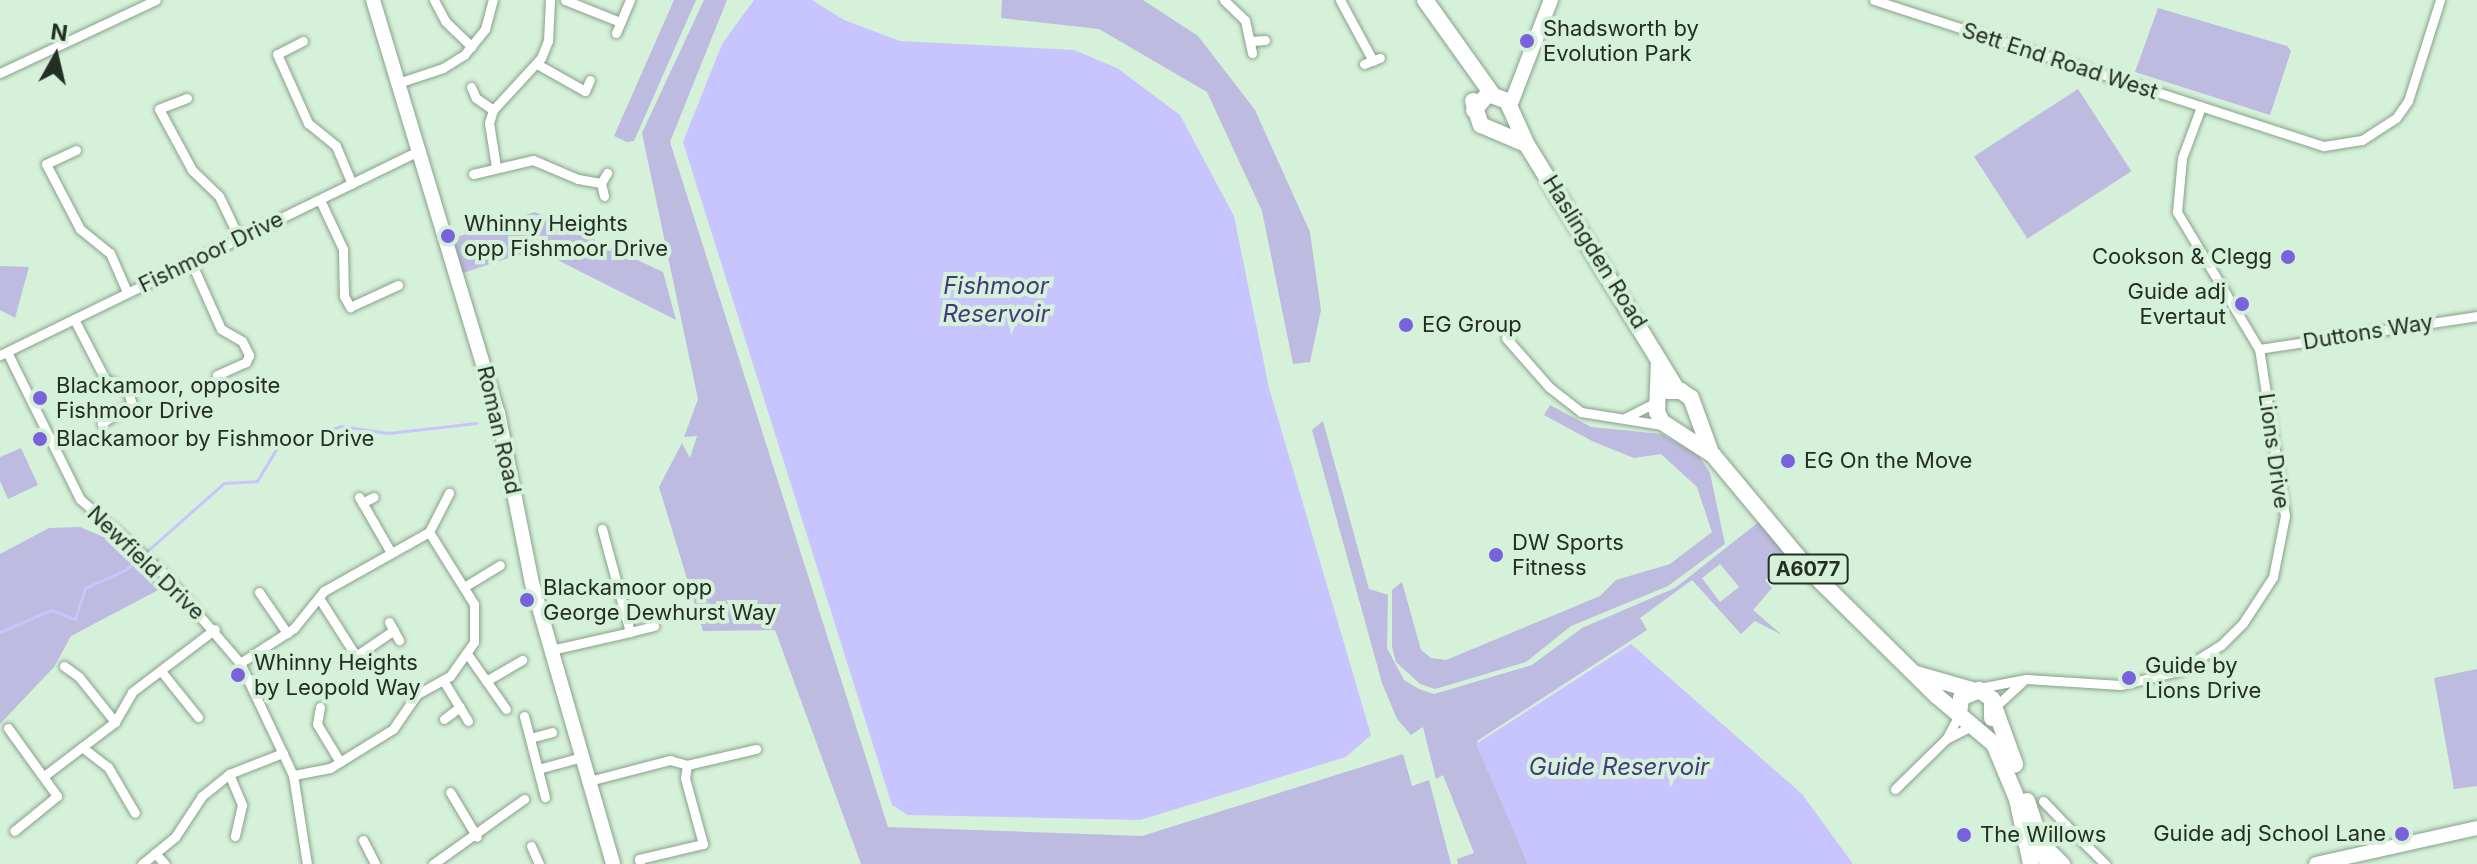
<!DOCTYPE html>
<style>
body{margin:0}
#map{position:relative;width:2477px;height:864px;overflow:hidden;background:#d6f1d9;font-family:Inter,sans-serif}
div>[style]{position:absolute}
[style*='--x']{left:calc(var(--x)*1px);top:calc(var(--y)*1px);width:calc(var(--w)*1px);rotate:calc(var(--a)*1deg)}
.green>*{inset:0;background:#bdbbdf;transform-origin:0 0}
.water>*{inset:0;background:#c8c4fe}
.stream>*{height:3px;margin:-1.5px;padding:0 1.5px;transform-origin:1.5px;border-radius:1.5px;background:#c8c4fe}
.roads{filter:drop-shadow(0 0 2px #88a18b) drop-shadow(0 0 2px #88a18b)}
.street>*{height:9px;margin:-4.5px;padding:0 4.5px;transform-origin:4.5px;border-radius:4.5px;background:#fff}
.secondary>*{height:14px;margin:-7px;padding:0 7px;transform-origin:7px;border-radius:7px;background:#fff}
.highway>*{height:16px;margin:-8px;padding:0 8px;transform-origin:8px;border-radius:8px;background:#fff}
.dots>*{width:22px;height:22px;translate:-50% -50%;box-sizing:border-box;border:4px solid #d6f1d9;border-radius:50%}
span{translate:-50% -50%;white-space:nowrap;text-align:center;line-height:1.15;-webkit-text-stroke:8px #d6f1d9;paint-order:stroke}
.shield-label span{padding:2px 6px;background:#d6f1d9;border:2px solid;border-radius:6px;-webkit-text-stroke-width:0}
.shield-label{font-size:20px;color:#232e25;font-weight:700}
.poi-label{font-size:22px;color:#232e25}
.left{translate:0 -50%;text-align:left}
.right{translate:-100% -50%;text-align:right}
.street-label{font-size:22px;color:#232e25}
.water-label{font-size:24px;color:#44397d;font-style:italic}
.north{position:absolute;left:16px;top:16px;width:80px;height:80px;-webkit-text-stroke:6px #d6f1d9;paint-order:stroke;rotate:8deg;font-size:22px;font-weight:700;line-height:32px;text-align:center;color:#232e25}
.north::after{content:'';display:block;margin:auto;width:28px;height:36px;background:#232e25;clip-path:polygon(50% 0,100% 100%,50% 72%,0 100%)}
</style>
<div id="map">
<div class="green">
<div style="clip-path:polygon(674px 0,696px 0,634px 141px,627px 142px,614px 136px)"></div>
<div style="clip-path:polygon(704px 0,727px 0,670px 142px,888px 827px,1142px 836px,1403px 754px,1412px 786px,1429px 780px,1451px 864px,861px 864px,775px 630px,703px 631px,659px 487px,682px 443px,690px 458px,697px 436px,684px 437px,698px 399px,642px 133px)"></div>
<div style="clip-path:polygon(1002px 0,1143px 0,1198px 36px,1255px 110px,1310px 232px,1321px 310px,1310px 362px,1293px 364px,1262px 211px,1207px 92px,1099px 29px,1001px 18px)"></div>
<div style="clip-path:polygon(2158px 8px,2287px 46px,2291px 51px,2270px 115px,2135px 72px)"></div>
<div style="left:2078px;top:89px;width:98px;height:124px;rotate:57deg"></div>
<div style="clip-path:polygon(535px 212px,663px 272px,676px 320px,536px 249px,460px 274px,450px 239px)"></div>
<div style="clip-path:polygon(0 266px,29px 267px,15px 318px,0 310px)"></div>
<div style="clip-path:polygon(1550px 405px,1591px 427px,1662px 434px,1699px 456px,1710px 473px,1725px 544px,1668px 586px,1571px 626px,1526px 662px,1435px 689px,1420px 684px,1396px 662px,1392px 647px,1392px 590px,1402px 582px,1421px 650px,1431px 658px,1446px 660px,1600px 596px,1616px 580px,1670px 564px,1712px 532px,1697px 487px,1661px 454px,1634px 458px,1592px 441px,1544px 415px)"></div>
<div style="clip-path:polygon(evenodd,1323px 421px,1369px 589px,1388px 595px,1387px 648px,1404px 680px,1419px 689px,1434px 694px,1532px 665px,1582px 628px,1675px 588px,1760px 521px,1788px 559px,1765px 580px,1772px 588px,1753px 610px,1782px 635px,1755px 621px,1741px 634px,1692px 580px,1640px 618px,1647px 630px,1477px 741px,1528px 864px,1458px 864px,1457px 859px,1474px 853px,1443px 775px,1436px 779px,1423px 727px,1411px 735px,1397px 719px,1382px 683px,1312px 430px,1323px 421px,1720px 564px,1739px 587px,1720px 602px,1702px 578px,1720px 564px)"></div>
<div style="clip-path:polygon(21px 448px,38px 485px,8px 499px,0 481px,0 457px)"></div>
<div style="clip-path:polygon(80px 527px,108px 539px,162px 588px,71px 636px,54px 667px,0 724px,0 554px,49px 528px)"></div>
<div style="clip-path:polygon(2477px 669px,2477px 786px,2454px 789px,2434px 678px)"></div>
</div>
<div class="water">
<div style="clip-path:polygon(754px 0,812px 0,844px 20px,900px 41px,1074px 50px,1117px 68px,1180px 115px,1234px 216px,1269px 388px,1371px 735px,1346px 757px,1140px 820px,908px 815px,892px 805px,683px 142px,722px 44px)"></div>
<div style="clip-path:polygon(1631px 644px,1802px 794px,1853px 864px,1528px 864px,1476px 744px)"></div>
</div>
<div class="stream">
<div style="--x:146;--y:552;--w:104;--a:-41.5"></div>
<div style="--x:224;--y:483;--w:33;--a:-3"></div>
<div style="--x:257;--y:481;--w:41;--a:-59"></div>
<div style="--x:278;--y:446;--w:66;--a:-17.6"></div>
<div style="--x:341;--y:426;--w:48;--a:8.5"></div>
<div style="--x:388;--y:433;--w:89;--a:-6.5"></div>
<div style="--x:0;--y:632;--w:56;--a:-23.3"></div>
<div style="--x:51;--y:610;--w:26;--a:21"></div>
<div style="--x:75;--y:619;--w:33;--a:-72"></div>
<div style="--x:85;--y:588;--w:44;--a:-24.2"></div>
<div style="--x:125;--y:570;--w:20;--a:-41"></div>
</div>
<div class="roads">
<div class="street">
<div style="--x:434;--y:0;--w:24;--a:62"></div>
<div style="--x:445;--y:21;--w:37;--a:44"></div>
<div style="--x:565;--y:0;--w:59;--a:21.8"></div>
<div style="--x:1224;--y:0;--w:29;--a:44"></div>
<div style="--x:1245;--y:20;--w:34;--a:78"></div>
<div style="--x:1340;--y:0;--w:69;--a:61.6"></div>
<div style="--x:1874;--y:0;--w:473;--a:18"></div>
<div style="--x:2324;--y:146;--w:38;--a:-9"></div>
<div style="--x:2362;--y:140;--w:40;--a:-32.9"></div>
<div style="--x:2396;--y:118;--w:21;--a:-55"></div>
<div style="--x:2408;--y:101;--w:106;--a:-72.4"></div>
<div style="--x:616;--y:33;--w:36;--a:-67"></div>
<div style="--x:303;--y:41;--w:29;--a:153"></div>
<div style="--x:277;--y:54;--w:76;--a:65.8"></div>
<div style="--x:308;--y:123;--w:36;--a:39"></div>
<div style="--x:336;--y:146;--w:41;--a:67.2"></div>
<div style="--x:1251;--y:41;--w:14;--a:-4"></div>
<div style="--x:537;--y:64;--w:55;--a:29.4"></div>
<div style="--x:585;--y:91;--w:12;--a:-66"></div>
<div style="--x:1364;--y:64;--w:17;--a:-21"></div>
<div style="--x:0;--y:73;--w:172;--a:-25.1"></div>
<div style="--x:401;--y:82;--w:44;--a:-18.4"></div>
<div style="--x:443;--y:68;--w:25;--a:-32"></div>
<div style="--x:464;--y:55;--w:33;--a:-51"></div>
<div style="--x:485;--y:29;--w:30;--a:-75"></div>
<div style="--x:471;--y:87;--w:12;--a:66"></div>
<div style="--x:476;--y:98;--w:21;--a:35"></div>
<div style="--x:187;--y:98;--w:30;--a:159"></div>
<div style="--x:159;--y:109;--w:69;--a:61.6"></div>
<div style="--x:192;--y:170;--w:37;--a:44"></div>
<div style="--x:219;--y:196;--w:47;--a:64.5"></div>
<div style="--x:76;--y:150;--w:33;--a:155"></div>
<div style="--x:46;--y:164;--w:73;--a:62.4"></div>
<div style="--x:80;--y:229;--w:38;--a:39"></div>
<div style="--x:110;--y:253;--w:43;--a:66.4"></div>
<div style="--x:496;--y:167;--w:45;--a:-99"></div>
<div style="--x:489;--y:123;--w:14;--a:-73"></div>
<div style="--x:493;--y:110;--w:71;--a:-47.3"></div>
<div style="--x:541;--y:58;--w:18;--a:-68"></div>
<div style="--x:548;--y:41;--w:41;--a:-87.2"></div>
<div style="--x:473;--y:174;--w:62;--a:-13.1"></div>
<div style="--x:533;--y:160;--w:49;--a:22.9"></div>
<div style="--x:578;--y:179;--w:23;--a:10"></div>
<div style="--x:604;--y:196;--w:13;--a:-103"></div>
<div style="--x:601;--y:183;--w:12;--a:-59"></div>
<div style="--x:320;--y:200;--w:54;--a:64.9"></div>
<div style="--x:343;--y:249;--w:47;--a:88.8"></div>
<div style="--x:344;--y:296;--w:13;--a:61"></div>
<div style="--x:350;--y:307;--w:53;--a:-24.6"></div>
<div style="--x:191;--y:262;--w:73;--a:65.9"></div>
<div style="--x:221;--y:329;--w:24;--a:30"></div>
<div style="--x:242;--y:341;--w:16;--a:63"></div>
<div style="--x:249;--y:355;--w:8;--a:113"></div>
<div style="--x:246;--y:362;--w:32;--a:156"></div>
<div style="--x:74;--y:319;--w:68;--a:62.7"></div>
<div style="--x:105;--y:379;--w:24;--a:24"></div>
<div style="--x:127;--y:389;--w:16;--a:72"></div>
<div style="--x:132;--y:404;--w:36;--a:148"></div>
<div style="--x:1506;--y:338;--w:65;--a:48.7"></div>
<div style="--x:1549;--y:387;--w:41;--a:38"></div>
<div style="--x:1581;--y:412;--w:82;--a:9.1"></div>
<div style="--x:2259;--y:349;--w:220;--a:-8.6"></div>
<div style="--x:7;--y:352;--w:164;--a:63.6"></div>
<div style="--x:80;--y:499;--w:110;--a:41.7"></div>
<div style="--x:162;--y:572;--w:120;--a:49.4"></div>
<div style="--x:240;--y:663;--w:124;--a:64.7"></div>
<div style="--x:293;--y:775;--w:90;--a:81.1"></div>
<div style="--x:0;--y:355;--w:468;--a:-26"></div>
<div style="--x:1625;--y:418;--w:37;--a:-27"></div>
<div style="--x:359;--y:497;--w:62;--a:60.1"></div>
<div style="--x:362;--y:503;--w:13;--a:-27"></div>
<div style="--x:429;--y:532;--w:44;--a:-62.9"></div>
<div style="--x:464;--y:587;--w:42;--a:-31.4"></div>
<div style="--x:259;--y:592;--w:50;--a:55.7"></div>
<div style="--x:319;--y:598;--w:69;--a:57.5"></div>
<div style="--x:356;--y:656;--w:46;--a:-34.4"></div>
<div style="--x:389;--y:622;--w:21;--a:61"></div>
<div style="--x:630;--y:632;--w:25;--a:-14"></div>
<div style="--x:551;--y:650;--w:81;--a:-12.8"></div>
<div style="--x:630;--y:632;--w:107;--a:-105.2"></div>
<div style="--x:468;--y:655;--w:66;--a:54.9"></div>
<div style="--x:240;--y:663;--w:64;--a:-32.9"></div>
<div style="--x:294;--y:628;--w:48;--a:-51"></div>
<div style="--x:324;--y:591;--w:120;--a:-29.3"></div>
<div style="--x:429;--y:532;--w:85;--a:58"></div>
<div style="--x:474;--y:604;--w:38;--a:90"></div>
<div style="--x:474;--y:642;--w:42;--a:125.2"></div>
<div style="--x:450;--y:676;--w:38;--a:151"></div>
<div style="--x:417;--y:694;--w:42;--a:124.4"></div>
<div style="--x:393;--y:729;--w:74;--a:148.2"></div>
<div style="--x:330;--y:768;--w:38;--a:169"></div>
<div style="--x:64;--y:666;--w:19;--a:36"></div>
<div style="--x:79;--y:677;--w:58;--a:51.3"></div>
<div style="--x:161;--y:671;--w:59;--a:51.2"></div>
<div style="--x:443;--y:680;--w:48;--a:58.6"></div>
<div style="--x:486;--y:681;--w:42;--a:-30.3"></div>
<div style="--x:1974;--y:689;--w:53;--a:-10.9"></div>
<div style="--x:2026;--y:679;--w:95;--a:3.6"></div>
<div style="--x:2121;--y:685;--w:60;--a:-13.6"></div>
<div style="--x:2179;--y:671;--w:49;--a:-31.8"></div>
<div style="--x:2221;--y:645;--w:31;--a:-45"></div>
<div style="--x:2243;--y:623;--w:55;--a:-56.9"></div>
<div style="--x:2273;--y:577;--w:62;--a:-78.9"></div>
<div style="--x:2285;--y:516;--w:169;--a:-98.8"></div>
<div style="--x:2259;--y:349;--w:160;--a:-120.9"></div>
<div style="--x:2177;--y:212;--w:54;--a:-84.7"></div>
<div style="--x:2182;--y:158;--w:54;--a:-69.6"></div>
<div style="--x:320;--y:707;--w:17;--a:100"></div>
<div style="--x:317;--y:724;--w:44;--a:58.8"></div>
<div style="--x:1995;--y:707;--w:38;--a:-43"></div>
<div style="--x:1959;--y:715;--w:27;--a:118"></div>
<div style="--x:1946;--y:739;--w:29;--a:-27"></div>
<div style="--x:524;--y:716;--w:84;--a:75.5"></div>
<div style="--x:444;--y:719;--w:20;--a:-37"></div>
<div style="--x:8;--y:728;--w:84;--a:54.2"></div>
<div style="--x:57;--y:796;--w:55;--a:140.9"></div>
<div style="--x:530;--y:738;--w:23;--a:-15"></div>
<div style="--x:82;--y:747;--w:33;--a:38"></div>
<div style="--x:108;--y:767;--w:53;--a:59.6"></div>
<div style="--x:538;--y:769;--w:46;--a:-15.3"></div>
<div style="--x:229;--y:774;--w:34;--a:67"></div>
<div style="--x:242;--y:805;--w:32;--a:103"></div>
<div style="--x:44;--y:776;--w:89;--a:-37.3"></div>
<div style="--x:115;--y:722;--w:34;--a:-60"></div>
<div style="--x:132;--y:692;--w:104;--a:-37.2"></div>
<div style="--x:589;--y:781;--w:84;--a:-14.5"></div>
<div style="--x:670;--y:760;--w:18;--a:16"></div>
<div style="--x:687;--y:765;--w:71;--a:-13.1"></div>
<div style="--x:1895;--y:789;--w:71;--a:-44.4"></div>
<div style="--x:450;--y:792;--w:52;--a:59"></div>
<div style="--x:2043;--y:801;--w:32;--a:46"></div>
<div style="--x:2065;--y:824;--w:14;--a:129"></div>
<div style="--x:2065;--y:824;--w:57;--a:45"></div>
<div style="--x:363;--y:840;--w:27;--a:63"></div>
<div style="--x:531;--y:846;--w:20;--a:66"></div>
<div style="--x:155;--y:853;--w:15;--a:48"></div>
<div style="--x:142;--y:864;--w:43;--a:-39.3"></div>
<div style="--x:175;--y:837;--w:49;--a:-56.6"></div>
<div style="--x:202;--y:796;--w:35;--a:-39"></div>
<div style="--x:229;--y:774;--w:58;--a:-21.3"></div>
<div style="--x:433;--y:864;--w:112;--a:-35.5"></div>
<div style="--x:640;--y:864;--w:5;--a:-101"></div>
<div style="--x:639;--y:859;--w:66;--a:-13.2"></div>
<div style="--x:703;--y:844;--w:68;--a:-105.3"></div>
<div style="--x:685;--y:778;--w:13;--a:-81"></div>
</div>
<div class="secondary">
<div style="--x:373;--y:0;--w:432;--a:73.2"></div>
<div style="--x:498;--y:413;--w:173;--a:78.7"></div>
<div style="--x:532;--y:583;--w:292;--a:73.9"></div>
<div style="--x:1510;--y:106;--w:114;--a:-68.9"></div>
<div style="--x:2042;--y:843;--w:30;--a:45"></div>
<div style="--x:2316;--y:864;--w:165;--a:-12.6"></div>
</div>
<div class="highway">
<div style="--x:1425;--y:0;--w:115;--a:54.5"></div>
<div style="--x:1473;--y:101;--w:25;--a:72"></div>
<div style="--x:1481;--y:125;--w:49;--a:22.9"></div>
<div style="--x:1474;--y:110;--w:21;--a:-49"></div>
<div style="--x:1488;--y:94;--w:20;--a:20"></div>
<div style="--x:1507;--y:101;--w:48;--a:65.6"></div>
<div style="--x:1527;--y:145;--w:287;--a:58.5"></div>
<div style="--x:1659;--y:360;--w:52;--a:92.2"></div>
<div style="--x:1657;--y:412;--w:11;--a:63"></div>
<div style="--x:1662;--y:422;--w:61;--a:32.9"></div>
<div style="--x:1713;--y:455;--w:147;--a:50.2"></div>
<div style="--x:1807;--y:568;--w:182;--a:44.6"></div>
<div style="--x:1937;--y:696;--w:75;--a:40.1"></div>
<div style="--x:1994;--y:744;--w:60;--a:67.3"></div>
<div style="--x:2017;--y:799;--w:66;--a:77.8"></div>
<div style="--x:1668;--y:391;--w:13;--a:0"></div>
<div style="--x:1681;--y:391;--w:12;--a:35"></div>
<div style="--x:1691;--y:398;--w:55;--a:69.9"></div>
<div style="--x:1916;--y:674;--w:58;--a:15.9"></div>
<div style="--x:1995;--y:709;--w:59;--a:70"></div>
<div style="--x:1959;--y:714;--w:16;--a:-83"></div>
<div style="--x:1961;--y:698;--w:20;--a:-24"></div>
<div style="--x:1979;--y:690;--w:16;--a:35"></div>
<div style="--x:1992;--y:699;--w:19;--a:90"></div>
<div style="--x:2027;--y:801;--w:66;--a:71.6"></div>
</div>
</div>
<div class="dots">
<div style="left:1527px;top:41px;background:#7863dd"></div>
<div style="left:448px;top:236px;background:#7863dd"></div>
<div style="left:2288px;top:257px;background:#7863dd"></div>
<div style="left:2242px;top:304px;background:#7863dd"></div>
<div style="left:1406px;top:325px;background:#7863dd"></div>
<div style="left:40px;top:398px;background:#7863dd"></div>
<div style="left:40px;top:439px;background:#7863dd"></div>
<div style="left:1788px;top:461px;background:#7863dd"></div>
<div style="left:1496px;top:555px;background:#7863dd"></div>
<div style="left:527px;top:600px;background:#7863dd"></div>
<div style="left:238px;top:675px;background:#7863dd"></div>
<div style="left:2129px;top:678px;background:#7863dd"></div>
<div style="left:2402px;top:834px;background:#7863dd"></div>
<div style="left:1964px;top:835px;background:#7863dd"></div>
</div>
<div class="shield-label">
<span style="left:1808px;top:569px">A6077</span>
</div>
<div class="poi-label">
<span class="left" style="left:1543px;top:41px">Shadsworth by<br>Evolution Park</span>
<span class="left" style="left:464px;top:236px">Whinny Heights<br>opp Fishmoor Drive</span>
<span class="right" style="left:2272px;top:257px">Cookson &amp; Clegg</span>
<span class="right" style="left:2226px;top:304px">Guide adj<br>Evertaut</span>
<span class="left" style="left:1422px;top:325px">EG Group</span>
<span class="left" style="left:56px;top:398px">Blackamoor, opposite<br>Fishmoor Drive</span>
<span class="left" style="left:56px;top:439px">Blackamoor by Fishmoor Drive</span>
<span class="left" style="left:1804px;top:461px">EG On the Move</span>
<span class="left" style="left:1512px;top:555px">DW Sports<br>Fitness</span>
<span class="left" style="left:543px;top:600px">Blackamoor opp<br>George Dewhurst Way</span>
<span class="left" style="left:254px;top:675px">Whinny Heights<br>by Leopold Way</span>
<span class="left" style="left:2145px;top:678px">Guide by<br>Lions Drive</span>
<span class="right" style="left:2386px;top:834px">Guide adj School Lane</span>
<span class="left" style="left:1980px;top:835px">The Willows</span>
</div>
<div class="street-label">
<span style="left:2060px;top:61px;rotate:18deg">Sett End Road West</span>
<span style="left:211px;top:252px;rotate:-26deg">Fishmoor Drive</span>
<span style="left:1595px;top:252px;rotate:58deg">Haslingden Road</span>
<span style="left:2368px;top:332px;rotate:-9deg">Duttons Way</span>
<span style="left:499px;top:430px;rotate:77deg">Roman Road</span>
<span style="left:2274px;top:451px;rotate:82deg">Lions Drive</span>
<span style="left:146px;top:563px;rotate:44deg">Newfield Drive</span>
</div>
<div class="water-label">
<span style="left:996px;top:300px">Fishmoor<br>Reservoir</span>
<span style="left:1619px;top:767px">Guide Reservoir</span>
</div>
<div class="north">N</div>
</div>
